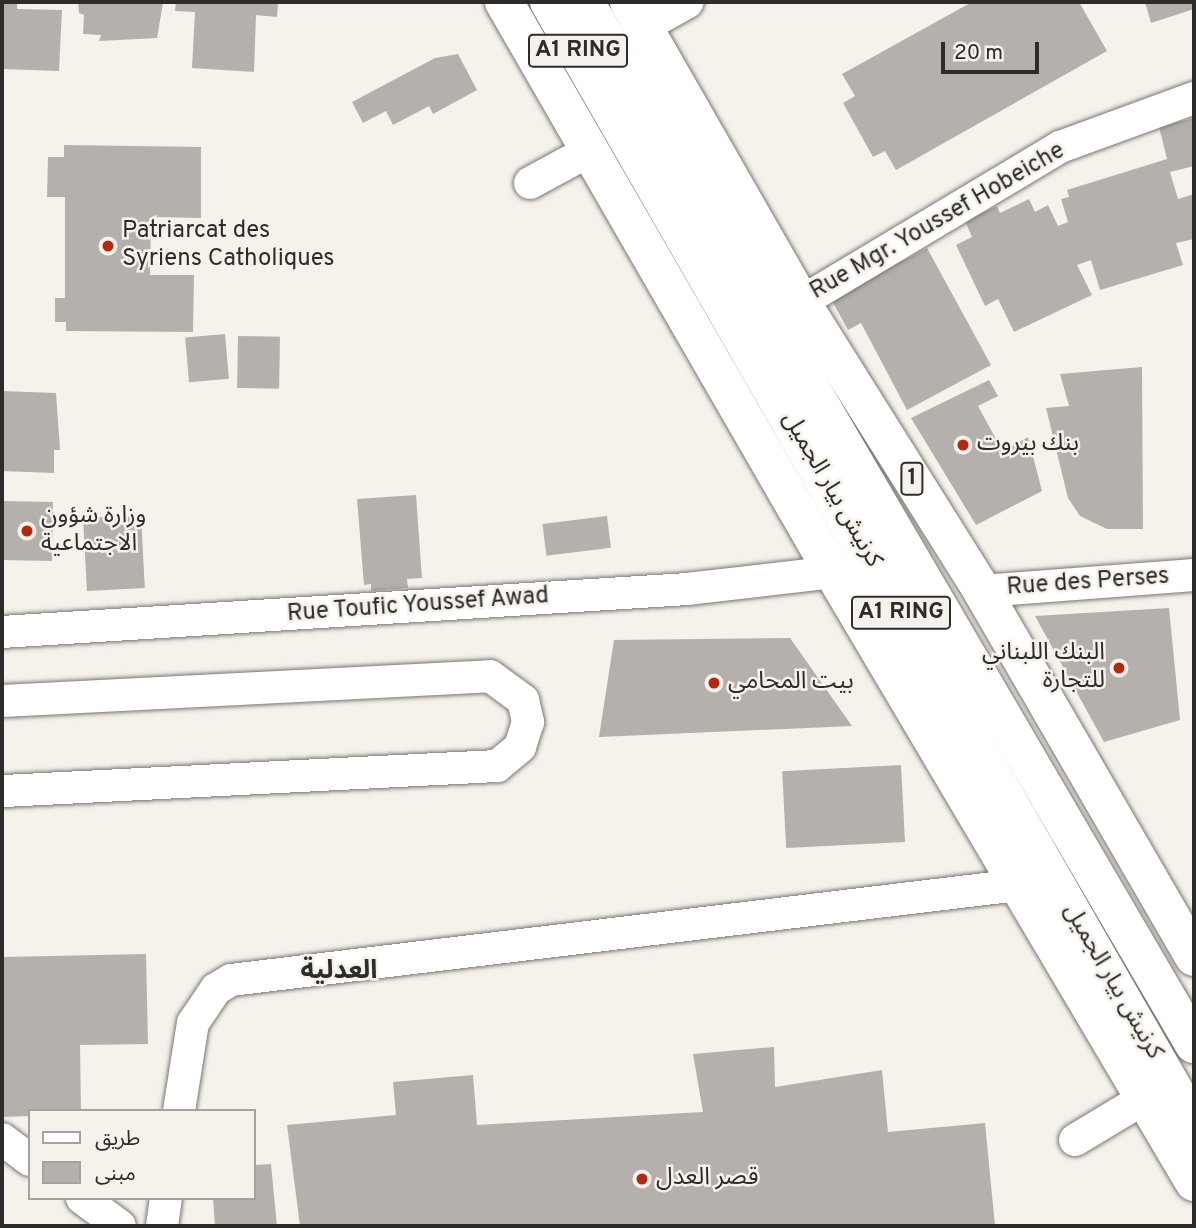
<!DOCTYPE html>
<meta charset="utf-8">
<style>
body{margin:0}
#map{position:relative;width:1196px;height:1228px;overflow:hidden;background:#f5f1eb;font-family:Overpass,"Noto Sans Arabic",sans-serif}
div>[style]{position:absolute}
[style*='--x']{left:calc(var(--x)*1px);top:calc(var(--y)*1px);width:calc(var(--w)*1px);rotate:calc(var(--a)*1deg)}
.building>*{inset:0;background:#b5b0ab;transform-origin:0 0}
.roads{filter:drop-shadow(0 0 2px #7a7671) drop-shadow(0 0 2px #7a7671)}
.minor>*{height:32px;margin:-16px;padding:0 16px;transform-origin:16px;border-radius:16px;background:#fff}
.highway>*{height:38px;margin:-19px;padding:0 19px;transform-origin:19px;border-radius:19px;background:#fff}
.dots>*{width:19px;height:19px;translate:-50% -50%;box-sizing:border-box;border:4px solid #f5f1eb;border-radius:50%}
span{translate:-50% -50%;white-space:nowrap;text-align:center;line-height:1.15;-webkit-text-stroke:5px #f5f1eb;paint-order:stroke}
.shield-label span{padding:2px 5px;background:#f5f1eb;border:2px solid;border-radius:5px;-webkit-text-stroke-width:0}
.shield-label{font-size:23px;color:#2e2c2a;font-weight:700}
.street-label{font-size:24px;color:#2e2c2a}
.poi-label{font-size:24px;color:#2e2c2a}
.left{translate:0 -50%;text-align:left}
.right{translate:-100% -50%;text-align:right}
.neighbourhood-label{font-size:26px;color:#2e2c2a;font-weight:700}
.frame{position:absolute;inset:0;border:4px solid #2e2c2a;pointer-events:none}
.legend{position:absolute;left:28px;top:1109px;width:228px;height:91px;box-sizing:border-box;background:#f5f1eb;border:2px solid #a5a29e;margin:0;padding:9px 12px;list-style:none;font-size:21px;color:#2e2c2a}
.legend li{display:flex;align-items:center;gap:14px;height:35px}
.legend b{width:35px;border:2px solid #a5a29e}
.scale{position:absolute;left:941px;top:42px;width:98px;height:32px;box-sizing:border-box;border:4px solid #2e2c2a;border-top:0;padding-left:9px;font-size:21px;line-height:24px;white-space:nowrap;color:#2e2c2a;-webkit-text-stroke:5px #f5f1eb;paint-order:stroke}
</style>
<div id="map">
<div class="building">
<div style="clip-path:polygon(2px 2px,17px 2px,17px 9px,62px 10px,59px 71px,2px 69px)"></div>
<div style="clip-path:polygon(78px 2px,163px 3px,157px 38px,99px 41px,101px 35px,83px 34px,84px 15px,79px 13px)"></div>
<div style="clip-path:polygon(176px 2px,278px 2px,277px 17px,256px 15px,254px 72px,192px 68px,195px 12px,175px 11px)"></div>
<div style="clip-path:polygon(972px 2px,1079px 2px,1107px 51px,896px 170px,885px 151px,873px 157px,843px 103px,855px 96px,842px 74px)"></div>
<div style="clip-path:polygon(1145px 2px,1194px 2px,1194px 9px,1151px 23px)"></div>
<div style="clip-path:polygon(458px 54px,477px 90px,433px 114px,429px 106px,393px 125px,386px 111px,363px 123px,352px 102px,435px 58px)"></div>
<div style="clip-path:polygon(1194px 118px,1194px 166px,1170px 172px,1178px 199px,1194px 194px,1194px 239px,1176px 243px,1183px 265px,1100px 290px,1091px 260px,1077px 265px,1092px 295px,1014px 332px,998px 299px,985px 306px,956px 245px,972px 237px,965px 221px,997px 206px,1000px 213px,1029px 199px,1035px 212px,1048px 205px,1058px 226px,1068px 222px,1061px 199px,1069px 197px,1067px 190px,1167px 159px,1159px 127px)"></div>
<div style="clip-path:polygon(64px 145px,201px 147px,201px 218px,151px 217px,150px 275px,194px 275px,193px 332px,66px 331px,66px 322px,55px 322px,55px 298px,65px 298px,65px 197px,47px 197px,48px 157px,64px 157px)"></div>
<div style="clip-path:polygon(927px 248px,991px 365px,907px 410px,861px 323px,848px 330px,831px 299px)"></div>
<div style="left:225px;top:334px;width:45px;height:40px;rotate:85deg"></div>
<div style="left:238px;top:336px;width:42px;height:52px;rotate:1deg"></div>
<div style="clip-path:polygon(1142px 367px,1143px 529px,1107px 529px,1080px 516px,1068px 498px,1046px 408px,1069px 406px,1060px 374px)"></div>
<div style="clip-path:polygon(989px 380px,998px 396px,978px 406px,1003px 452px,1028px 437px,1042px 491px,976px 525px,911px 418px)"></div>
<div style="clip-path:polygon(2px 391px,56px 393px,60px 450px,54px 450px,54px 473px,2px 471px)"></div>
<div style="clip-path:polygon(416px 495px,422px 578px,407px 579px,408px 588px,371px 591px,371px 584px,364px 585px,357px 499px)"></div>
<div style="left:2px;top:501px;width:51px;height:59px;rotate:1deg"></div>
<div style="left:141px;top:515px;width:73px;height:58px;rotate:87deg"></div>
<div style="left:607px;top:516px;width:32px;height:65px;rotate:83deg"></div>
<div style="clip-path:polygon(1169px 608px,1180px 720px,1104px 742px,1035px 616px)"></div>
<div style="clip-path:polygon(790px 638px,852px 726px,599px 737px,614px 640px)"></div>
<div style="left:901px;top:765px;width:77px;height:119px;rotate:87deg"></div>
<div style="clip-path:polygon(146px 954px,148px 1044px,80px 1045px,81px 1111px,30px 1111px,30px 1116px,2px 1117px,2px 957px)"></div>
<div style="clip-path:polygon(774px 1047px,775px 1087px,882px 1070px,888px 1132px,985px 1123px,995px 1226px,300px 1226px,287px 1125px,396px 1115px,393px 1082px,473px 1075px,477px 1125px,703px 1112px,693px 1054px)"></div>
<div style="clip-path:polygon(271px 1164px,277px 1226px,215px 1226px,213px 1198px,254px 1198px,254px 1165px)"></div>
</div>
<div class="roads">
<div class="minor">
<div style="--x:643;--y:27;--w:51;--a:-29.1"></div>
<div style="--x:530;--y:183;--w:67;--a:-28.5"></div>
<div style="--x:801;--y:302;--w:302;--a:-30.9"></div>
<div style="--x:1060;--y:147;--w:143;--a:-20.1"></div>
<div style="--x:982;--y:591;--w:213;--a:-4.3"></div>
<div style="--x:2;--y:632;--w:686;--a:-3.59"></div>
<div style="--x:687;--y:589;--w:147;--a:-6.6"></div>
<div style="--x:2;--y:701;--w:489;--a:-2.9"></div>
<div style="--x:490;--y:676;--w:41;--a:36"></div>
<div style="--x:523;--y:700;--w:23;--a:77"></div>
<div style="--x:528;--y:722;--w:26;--a:108"></div>
<div style="--x:520;--y:747;--w:30;--a:140"></div>
<div style="--x:497;--y:766;--w:496;--a:177.1"></div>
<div style="--x:179;--y:1111;--w:89;--a:-81"></div>
<div style="--x:193;--y:1023;--w:41;--a:-55.9"></div>
<div style="--x:216;--y:989;--w:17;--a:-31"></div>
<div style="--x:231;--y:980;--w:793;--a:-6.88"></div>
<div style="--x:2;--y:1139;--w:35;--a:37"></div>
<div style="--x:1075;--y:1140;--w:82;--a:-31"></div>
<div style="--x:82;--y:1198;--w:47;--a:36.4"></div>
<div style="--x:162;--y:1226;--w:28;--a:-82"></div>
</div>
<div class="highway">
<div style="--x:504;--y:2;--w:658;--a:60.01"></div>
<div style="--x:833;--y:572;--w:709;--a:59.38"></div>
<div style="--x:549;--y:2;--w:1295;--a:60.13"></div>
<div style="--x:585;--y:2;--w:1207;--a:59.7"></div>
<div style="--x:629;--y:2;--w:346;--a:60.2"></div>
<div style="--x:801;--y:302;--w:341;--a:57.9"></div>
<div style="--x:982;--y:591;--w:423;--a:59.9"></div>
</div>
</div>
<div class="dots">
<div style="left:108px;top:246px;background:#b5280f"></div>
<div style="left:963px;top:445px;background:#b5280f"></div>
<div style="left:27px;top:531px;background:#b5280f"></div>
<div style="left:1119px;top:668px;background:#b5280f"></div>
<div style="left:714px;top:683px;background:#b5280f"></div>
<div style="left:642px;top:1179px;background:#b5280f"></div>
</div>
<div class="shield-label">
<span style="left:578px;top:51px">A1 RING</span>
<span style="left:912px;top:479px">1</span>
<span style="left:901px;top:613px">A1 RING</span>
</div>
<div class="street-label">
<span style="left:938px;top:222px;rotate:-30deg">Rue Mgr. Youssef Hobeiche</span>
<span style="left:831px;top:490px;rotate:60deg">كرنيش بيار الجميل</span>
<span style="left:1088px;top:583px;rotate:-4deg">Rue des Perses</span>
<span style="left:418px;top:606px;rotate:-4deg">Rue Toufic Youssef Awad</span>
<span style="left:1112px;top:982px;rotate:60deg">كرنيش بيار الجميل</span>
</div>
<div class="poi-label">
<span class="left" style="left:122px;top:246px">Patriarcat des<br>Syriens Catholiques</span>
<span class="left" style="left:977px;top:445px">بنك بيروت</span>
<span class="left" style="left:41px;top:531px">وزارة شؤون<br>الاجتماعية</span>
<span class="right" style="left:1105px;top:668px">البنك اللبناني<br>للتجارة</span>
<span class="left" style="left:728px;top:683px">بيت المحامي</span>
<span class="left" style="left:656px;top:1179px">قصر العدل</span>
</div>
<div class="neighbourhood-label">
<span style="left:339px;top:972px">العدلية</span>
</div>
<div class="frame"></div>
<ul class="legend">
<li><b style="height:9px;background:#fff"></b>طريق</li>
<li><b style="height:19px;background:#b5b0ab"></b>مبنى</li>
</ul>
<div class="scale">20 m</div>
</div>
